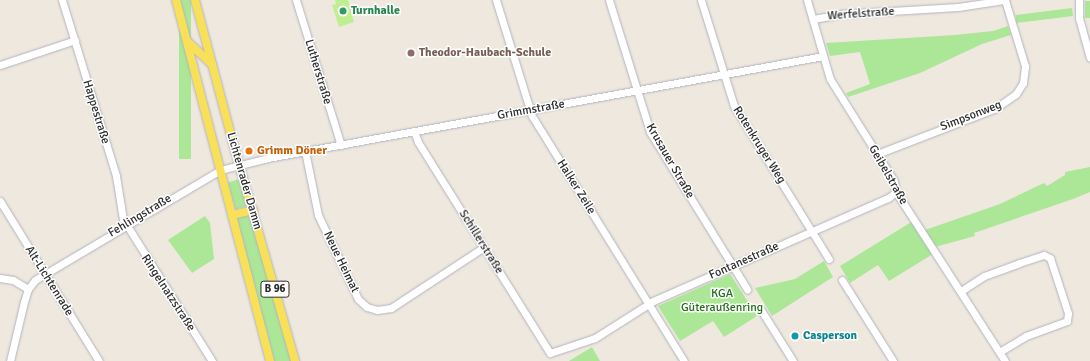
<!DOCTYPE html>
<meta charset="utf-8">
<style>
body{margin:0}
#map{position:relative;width:1090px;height:361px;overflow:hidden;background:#eee8de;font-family:Signika,sans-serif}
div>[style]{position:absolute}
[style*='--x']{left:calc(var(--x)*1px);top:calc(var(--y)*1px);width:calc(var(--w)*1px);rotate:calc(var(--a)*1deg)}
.green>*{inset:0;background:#ace798;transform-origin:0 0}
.pitch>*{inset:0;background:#c0ef93}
.roads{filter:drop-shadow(0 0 1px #b2b3c0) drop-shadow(0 0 1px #b2b3c0)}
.minor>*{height:7px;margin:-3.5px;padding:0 3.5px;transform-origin:3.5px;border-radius:3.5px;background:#fff}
.major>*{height:8px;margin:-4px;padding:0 4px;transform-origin:4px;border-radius:4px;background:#f8e059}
.dots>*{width:11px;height:11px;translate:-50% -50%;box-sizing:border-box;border:2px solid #fff;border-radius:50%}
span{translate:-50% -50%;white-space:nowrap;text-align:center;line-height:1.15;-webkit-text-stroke:3px #fff;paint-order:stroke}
.shield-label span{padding:1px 3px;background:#fff;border:1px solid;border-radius:3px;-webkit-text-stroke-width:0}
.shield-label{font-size:11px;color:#2c2c2c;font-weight:700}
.leisure-label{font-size:12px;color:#27864d;font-weight:700}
.left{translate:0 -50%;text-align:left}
.street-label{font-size:12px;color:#2c2c2c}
.education-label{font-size:12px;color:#785e54;font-weight:700}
.food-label{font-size:12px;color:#c56008;font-weight:700}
.park-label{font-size:12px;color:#216e17}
.culture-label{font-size:12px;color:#0d838f;font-weight:700}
</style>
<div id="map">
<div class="green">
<div style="left:179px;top:0;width:12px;height:159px"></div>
<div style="left:1090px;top:1px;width:17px;height:5px;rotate:90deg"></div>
<div style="left:1072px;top:8px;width:8px;height:57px;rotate:83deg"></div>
<div style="clip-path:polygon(1008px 26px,1011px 35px,982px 44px,920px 73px,848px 97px,846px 93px,870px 84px,860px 52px,830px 56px,826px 43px,955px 35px,993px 31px)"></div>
<div style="clip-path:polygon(1090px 167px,1090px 192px,1073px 199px,974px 233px,975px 236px,935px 247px,925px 230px,1000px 204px,1044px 183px,1047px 186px,1065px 175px,1065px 172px)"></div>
<div style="left:239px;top:179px;width:28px;height:12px;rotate:73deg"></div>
<div style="clip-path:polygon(249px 215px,250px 216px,291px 361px,273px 361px,237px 220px,238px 217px)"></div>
<div style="clip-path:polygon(205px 216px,210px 223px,214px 259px,192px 273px,168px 240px)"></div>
<div style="clip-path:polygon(913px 221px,933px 254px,889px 281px,878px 265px,850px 283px,840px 266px)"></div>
<div style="clip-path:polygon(824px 261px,833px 277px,772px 316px,755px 288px,795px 279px)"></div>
<div style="clip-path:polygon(730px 274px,757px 316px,724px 337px,713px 321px,680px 341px,658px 306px)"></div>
<div style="clip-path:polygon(592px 347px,600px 361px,569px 361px)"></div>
</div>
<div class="pitch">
<div style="clip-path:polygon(335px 0,348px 0,354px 22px,339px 27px,332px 5px,336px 4px)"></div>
</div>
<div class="roads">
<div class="minor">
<div style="--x:62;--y:0;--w:184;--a:72.9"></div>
<div style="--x:116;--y:176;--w:44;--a:80.8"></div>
<div style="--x:123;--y:219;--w:168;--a:57.9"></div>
<div style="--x:296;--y:0;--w:152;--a:72.8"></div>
<div style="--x:496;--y:0;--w:121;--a:72.8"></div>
<div style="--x:532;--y:116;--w:288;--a:58.2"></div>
<div style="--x:609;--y:0;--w:138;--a:72.7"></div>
<div style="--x:650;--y:132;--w:185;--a:58.3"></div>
<div style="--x:701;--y:0;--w:111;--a:72.7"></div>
<div style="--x:734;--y:106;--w:180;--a:58.2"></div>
<div style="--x:807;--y:0;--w:82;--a:73.8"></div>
<div style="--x:830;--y:79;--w:120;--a:57.9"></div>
<div style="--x:894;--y:181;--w:11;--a:80"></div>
<div style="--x:896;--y:192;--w:201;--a:57.2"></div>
<div style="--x:1079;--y:0;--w:18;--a:90"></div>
<div style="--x:1079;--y:18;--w:41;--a:74.6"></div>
<div style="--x:813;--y:19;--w:28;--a:-10"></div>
<div style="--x:841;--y:14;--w:117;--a:-3.4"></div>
<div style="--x:958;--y:7;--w:48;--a:-8.5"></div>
<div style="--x:0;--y:65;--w:79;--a:-18.4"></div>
<div style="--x:414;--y:131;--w:12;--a:70"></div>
<div style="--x:418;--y:142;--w:249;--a:58"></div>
<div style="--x:550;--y:353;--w:47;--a:-18.4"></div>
<div style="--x:595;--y:338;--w:69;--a:-32.5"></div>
<div style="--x:653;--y:301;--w:257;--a:-23.7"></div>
<div style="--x:888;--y:198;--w:10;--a:-37"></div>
<div style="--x:305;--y:151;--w:65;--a:78.5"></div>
<div style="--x:318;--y:215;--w:93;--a:64.5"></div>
<div style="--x:358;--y:299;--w:12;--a:42"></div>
<div style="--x:367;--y:307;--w:10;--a:17"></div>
<div style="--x:377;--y:310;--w:14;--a:-8"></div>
<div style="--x:391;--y:308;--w:111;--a:-33.3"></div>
<div style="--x:877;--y:154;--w:128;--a:-21.1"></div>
<div style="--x:996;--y:108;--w:24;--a:-35"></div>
<div style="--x:1016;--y:94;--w:13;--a:-58"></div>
<div style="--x:1023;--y:83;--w:17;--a:-83"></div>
<div style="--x:1025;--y:66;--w:69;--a:-106.9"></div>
<div style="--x:0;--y:201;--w:188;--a:58.3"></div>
<div style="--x:0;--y:278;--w:13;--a:9"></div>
<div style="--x:13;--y:280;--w:17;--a:31"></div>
<div style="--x:842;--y:280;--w:96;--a:57.8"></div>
<div style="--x:961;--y:291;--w:27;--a:-33"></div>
<div style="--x:984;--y:276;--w:37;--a:-20"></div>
<div style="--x:1019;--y:263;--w:26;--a:-18"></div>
<div style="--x:1044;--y:255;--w:7;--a:27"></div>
<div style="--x:1050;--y:258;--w:58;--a:71.9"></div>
<div style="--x:1068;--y:313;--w:8;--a:97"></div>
<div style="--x:1067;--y:321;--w:44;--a:159.9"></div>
<div style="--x:1026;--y:336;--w:31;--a:149"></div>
<div style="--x:761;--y:310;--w:60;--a:57.9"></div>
<div style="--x:10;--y:361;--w:61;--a:-76.7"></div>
<div style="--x:24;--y:302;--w:14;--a:-73"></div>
<div style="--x:28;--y:289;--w:11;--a:-52"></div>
<div style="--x:35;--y:280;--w:215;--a:-30.7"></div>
<div style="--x:220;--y:170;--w:49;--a:-14"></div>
<div style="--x:268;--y:158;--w:564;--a:-10.41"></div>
</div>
<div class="major">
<div style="--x:176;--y:0;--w:373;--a:75.4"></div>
<div style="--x:195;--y:0;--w:148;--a:75.1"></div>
<div style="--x:233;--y:143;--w:227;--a:74.1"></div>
<div style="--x:188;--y:42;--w:33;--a:43"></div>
<div style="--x:232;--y:215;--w:22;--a:-13"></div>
</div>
</div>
<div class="dots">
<div style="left:343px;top:11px;background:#2e9e5b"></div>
<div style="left:411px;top:53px;background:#8d6e63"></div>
<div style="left:249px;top:151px;background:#e8710a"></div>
<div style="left:795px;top:336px;background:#0f9aa8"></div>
</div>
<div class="shield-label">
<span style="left:275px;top:289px">B 96</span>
</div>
<div class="leisure-label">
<span class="left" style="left:351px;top:11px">Turnhalle</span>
</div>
<div class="street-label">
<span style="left:861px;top:14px;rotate:-4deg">Werfelstraße</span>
<span style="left:318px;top:72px;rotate:73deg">Lutherstraße</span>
<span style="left:531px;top:110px;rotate:-10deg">Grimmstraße</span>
<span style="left:96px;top:112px;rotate:73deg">Happestraße</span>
<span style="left:971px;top:116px;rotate:-21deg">Simpsonweg</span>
<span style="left:759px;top:145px;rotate:58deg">Rotenkruger Weg</span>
<span style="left:670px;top:161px;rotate:60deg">Krusauer Straße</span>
<span style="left:888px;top:175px;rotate:60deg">Geibelstraße</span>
<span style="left:244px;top:181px;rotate:74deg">Lichtenrader Damm</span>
<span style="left:576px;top:187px;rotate:58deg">Halker Zeile</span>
<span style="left:140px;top:216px;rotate:-31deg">Fehlingstraße</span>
<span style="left:481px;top:242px;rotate:58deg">Schillerstraße</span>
<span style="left:744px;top:261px;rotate:-24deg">Fontanestraße</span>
<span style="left:341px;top:262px;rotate:64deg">Neue Heimat</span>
<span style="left:49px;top:281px;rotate:58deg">Alt-Lichtenrade</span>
<span style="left:168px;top:293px;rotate:57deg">Ringelnatzstraße</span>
</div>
<div class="education-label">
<span class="left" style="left:419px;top:53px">Theodor-Haubach-Schule</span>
</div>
<div class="food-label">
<span class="left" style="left:257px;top:151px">Grimm Döner</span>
</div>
<div class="park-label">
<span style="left:722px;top:301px">KGA<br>Güteraußenring</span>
</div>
<div class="culture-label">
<span class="left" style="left:803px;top:336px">Casperson</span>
</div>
</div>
